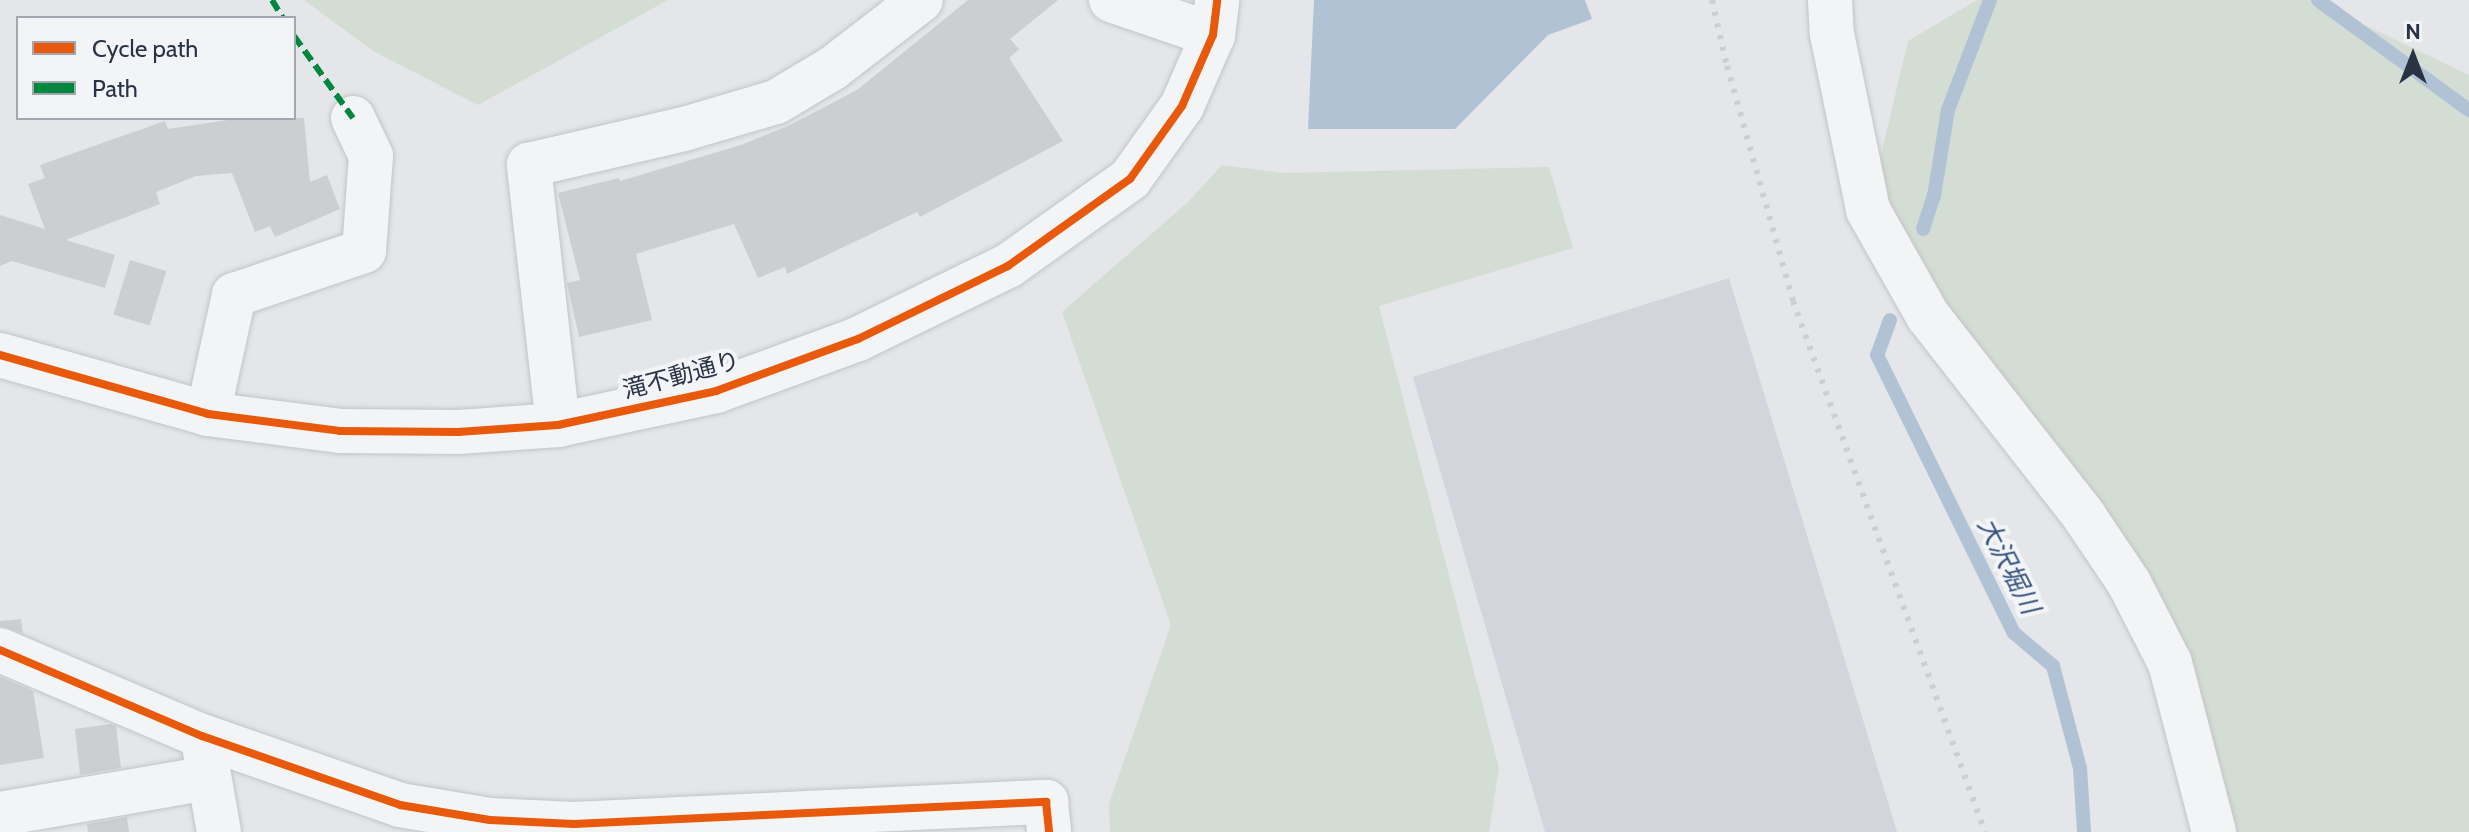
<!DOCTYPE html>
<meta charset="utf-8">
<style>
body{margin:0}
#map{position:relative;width:2469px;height:832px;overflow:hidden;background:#e4e6e9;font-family:Cabin,"Noto Sans JP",sans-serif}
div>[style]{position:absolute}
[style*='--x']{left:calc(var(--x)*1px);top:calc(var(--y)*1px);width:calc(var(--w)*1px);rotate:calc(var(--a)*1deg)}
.built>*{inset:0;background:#d2d5dc}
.green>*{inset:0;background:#d4ddd4}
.water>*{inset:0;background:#b2c2d5}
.stream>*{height:14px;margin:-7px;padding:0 7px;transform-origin:7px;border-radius:7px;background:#b2c2d5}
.building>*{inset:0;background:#ccced2;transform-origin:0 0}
.roads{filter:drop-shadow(0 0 2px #c2c4c7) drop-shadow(0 0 2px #c2c4c7)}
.minor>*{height:44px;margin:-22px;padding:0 22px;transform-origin:22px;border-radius:22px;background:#f3f4f6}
.rail>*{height:6px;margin-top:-3px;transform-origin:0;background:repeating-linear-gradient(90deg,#ccced1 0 4px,transparent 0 12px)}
.quiet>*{height:6px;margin-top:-3px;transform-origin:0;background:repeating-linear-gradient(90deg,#00873e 0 12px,transparent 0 18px)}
.cycleway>*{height:8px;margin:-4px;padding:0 4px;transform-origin:4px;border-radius:4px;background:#e8590c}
span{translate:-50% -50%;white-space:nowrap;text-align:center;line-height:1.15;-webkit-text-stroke:8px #f2f4f8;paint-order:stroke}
.street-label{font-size:24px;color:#293344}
.water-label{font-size:26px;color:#325179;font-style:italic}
.legend{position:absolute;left:16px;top:16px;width:280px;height:104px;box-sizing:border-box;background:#f2f4f8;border:2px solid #a2a7b0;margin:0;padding:10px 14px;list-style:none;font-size:24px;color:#293344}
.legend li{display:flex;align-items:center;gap:16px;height:40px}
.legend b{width:40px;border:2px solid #a2a7b0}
.north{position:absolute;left:2373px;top:16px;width:80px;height:80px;-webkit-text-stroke:6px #f2f4f8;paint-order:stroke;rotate:0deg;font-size:22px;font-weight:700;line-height:32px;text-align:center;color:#293344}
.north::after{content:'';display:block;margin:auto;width:28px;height:36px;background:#293344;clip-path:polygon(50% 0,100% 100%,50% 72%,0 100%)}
</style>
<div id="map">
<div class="built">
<div style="clip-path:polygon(1729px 278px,1897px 832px,1545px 832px,1413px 377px)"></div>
</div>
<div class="green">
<div style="clip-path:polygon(304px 0,668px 0,478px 105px,373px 51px)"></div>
<div style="clip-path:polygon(1977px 0,2312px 0,2469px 75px,2469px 832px,2214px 832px,2170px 663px,1868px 210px,1908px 41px)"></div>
<div style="clip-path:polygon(1222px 165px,1284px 173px,1549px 167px,1573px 248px,1379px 306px,1499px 768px,1489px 832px,1110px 832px,1109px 804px,1171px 625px,1062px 312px,1188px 202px)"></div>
</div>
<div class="water">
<div style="clip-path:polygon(1314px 0,1585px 0,1592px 19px,1548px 35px,1455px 129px,1308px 129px)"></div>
</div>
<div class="stream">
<div style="--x:2318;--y:0;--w:187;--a:36.1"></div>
<div style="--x:1923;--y:229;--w:35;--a:-72"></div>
<div style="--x:1934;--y:196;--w:87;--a:-80.8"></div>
<div style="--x:1948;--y:110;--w:118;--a:-69.1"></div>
<div style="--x:1890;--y:320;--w:37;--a:110"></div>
<div style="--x:1877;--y:355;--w:310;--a:63.8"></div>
<div style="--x:2014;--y:633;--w:51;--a:40.2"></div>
<div style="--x:2053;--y:666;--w:106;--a:75.2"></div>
<div style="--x:2080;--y:768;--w:64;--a:86.4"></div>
</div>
<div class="building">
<div style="clip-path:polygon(968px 0,1058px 0,1010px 39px,1019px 49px,1009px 58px,1063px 141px,920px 217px,917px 212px,787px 274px,785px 267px,758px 278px,734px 224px,636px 254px,652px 320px,579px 337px,567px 283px,580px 280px,558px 193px,619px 178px,620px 181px,741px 145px,790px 125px,857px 90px)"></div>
<div style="clip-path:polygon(241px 118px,304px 118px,310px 182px,327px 175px,340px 209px,275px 237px,270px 226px,255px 232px,232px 173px,196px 176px,156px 192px,160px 204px,66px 240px,115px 255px,105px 288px,12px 261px,0 266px,0 215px,45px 229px,28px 184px,45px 178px,40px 165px,165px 121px,168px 129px)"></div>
<div style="left:130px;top:260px;width:38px;height:57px;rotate:17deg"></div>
<div style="clip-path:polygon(21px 619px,23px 633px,0 626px,0 621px)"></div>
<div style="clip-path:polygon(0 677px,33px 691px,44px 758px,0 765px)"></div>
<div style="clip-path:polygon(111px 724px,116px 726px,121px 768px,80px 775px,75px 729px)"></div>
<div style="clip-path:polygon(127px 817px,129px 832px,88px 832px,87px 824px)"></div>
</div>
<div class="roads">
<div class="minor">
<div style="--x:1111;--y:0;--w:108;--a:18.9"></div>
<div style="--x:1830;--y:0;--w:34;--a:87"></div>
<div style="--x:1832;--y:34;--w:180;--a:78.4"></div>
<div style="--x:1868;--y:210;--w:122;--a:60.5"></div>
<div style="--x:1928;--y:316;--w:254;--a:52"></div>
<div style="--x:2084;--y:516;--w:81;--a:56.1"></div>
<div style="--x:2129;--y:583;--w:90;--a:62.9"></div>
<div style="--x:2170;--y:663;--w:175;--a:75.4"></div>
<div style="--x:0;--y:355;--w:216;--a:15.8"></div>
<div style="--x:208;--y:414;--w:133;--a:7.3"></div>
<div style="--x:340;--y:431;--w:118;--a:0.5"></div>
<div style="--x:458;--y:432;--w:100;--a:-4"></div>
<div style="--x:558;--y:425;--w:162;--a:-12.1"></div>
<div style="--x:716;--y:391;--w:151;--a:-20.1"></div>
<div style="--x:858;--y:339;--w:167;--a:-26"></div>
<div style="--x:1008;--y:266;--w:150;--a:-35.5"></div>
<div style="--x:1130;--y:179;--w:90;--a:-54.5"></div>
<div style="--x:1182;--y:106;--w:77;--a:-66.4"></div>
<div style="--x:1213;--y:35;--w:35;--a:-83"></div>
<div style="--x:208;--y:414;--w:122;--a:-77.7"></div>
<div style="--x:234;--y:295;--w:137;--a:-18.7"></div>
<div style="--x:364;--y:251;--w:95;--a:-85.8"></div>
<div style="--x:371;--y:156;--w:42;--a:-115.3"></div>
<div style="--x:558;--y:425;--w:262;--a:-96.4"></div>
<div style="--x:529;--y:165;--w:159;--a:-13.1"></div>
<div style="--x:684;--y:129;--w:96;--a:-16.4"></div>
<div style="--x:776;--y:102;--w:66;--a:-30.8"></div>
<div style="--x:833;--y:68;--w:111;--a:-37.7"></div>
<div style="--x:0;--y:650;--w:220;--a:23.1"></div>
<div style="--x:202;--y:736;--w:210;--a:19.2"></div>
<div style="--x:400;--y:805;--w:91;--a:9.5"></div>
<div style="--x:490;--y:820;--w:84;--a:2.7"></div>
<div style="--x:574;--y:824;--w:473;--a:-2.7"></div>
<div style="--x:1046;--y:802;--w:30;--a:84"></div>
<div style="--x:205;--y:752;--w:81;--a:80.1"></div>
<div style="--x:0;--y:814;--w:212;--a:-9.8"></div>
</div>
</div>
<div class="rail">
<div style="--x:1712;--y:0;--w:68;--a:77.2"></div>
<div style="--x:1727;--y:66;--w:244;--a:74.3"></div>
<div style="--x:1793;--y:301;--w:565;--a:70.12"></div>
</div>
<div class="quiet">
<div style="--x:272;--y:0;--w:21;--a:59"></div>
<div style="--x:294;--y:36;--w:101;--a:54.3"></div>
</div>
<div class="cycleway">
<div style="--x:0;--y:355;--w:216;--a:15.8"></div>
<div style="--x:208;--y:414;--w:133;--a:7.3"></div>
<div style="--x:340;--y:431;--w:118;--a:0.5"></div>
<div style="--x:458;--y:432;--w:100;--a:-4"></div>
<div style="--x:558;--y:425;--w:162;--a:-12.1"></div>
<div style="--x:716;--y:391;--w:151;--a:-20.1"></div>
<div style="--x:858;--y:339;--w:167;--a:-26"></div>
<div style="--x:1008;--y:266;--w:150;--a:-35.5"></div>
<div style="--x:1130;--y:179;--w:90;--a:-54.5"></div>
<div style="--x:1182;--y:106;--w:77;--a:-66.4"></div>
<div style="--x:1213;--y:35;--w:35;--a:-83"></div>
<div style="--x:0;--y:650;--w:220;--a:23.1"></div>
<div style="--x:202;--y:736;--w:210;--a:19.2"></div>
<div style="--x:400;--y:805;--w:91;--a:9.5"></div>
<div style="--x:490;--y:820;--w:84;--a:2.7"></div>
<div style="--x:574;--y:824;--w:473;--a:-2.7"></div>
<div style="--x:1046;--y:802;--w:30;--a:84"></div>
</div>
<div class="street-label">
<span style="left:681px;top:375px;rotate:-15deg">滝不動通り</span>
</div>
<div class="water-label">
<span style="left:2008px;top:566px;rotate:63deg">大沢堀川</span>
</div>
<ul class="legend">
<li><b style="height:10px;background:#e8590c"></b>Cycle path</li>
<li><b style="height:10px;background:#00873e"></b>Path</li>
</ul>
<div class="north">N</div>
</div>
